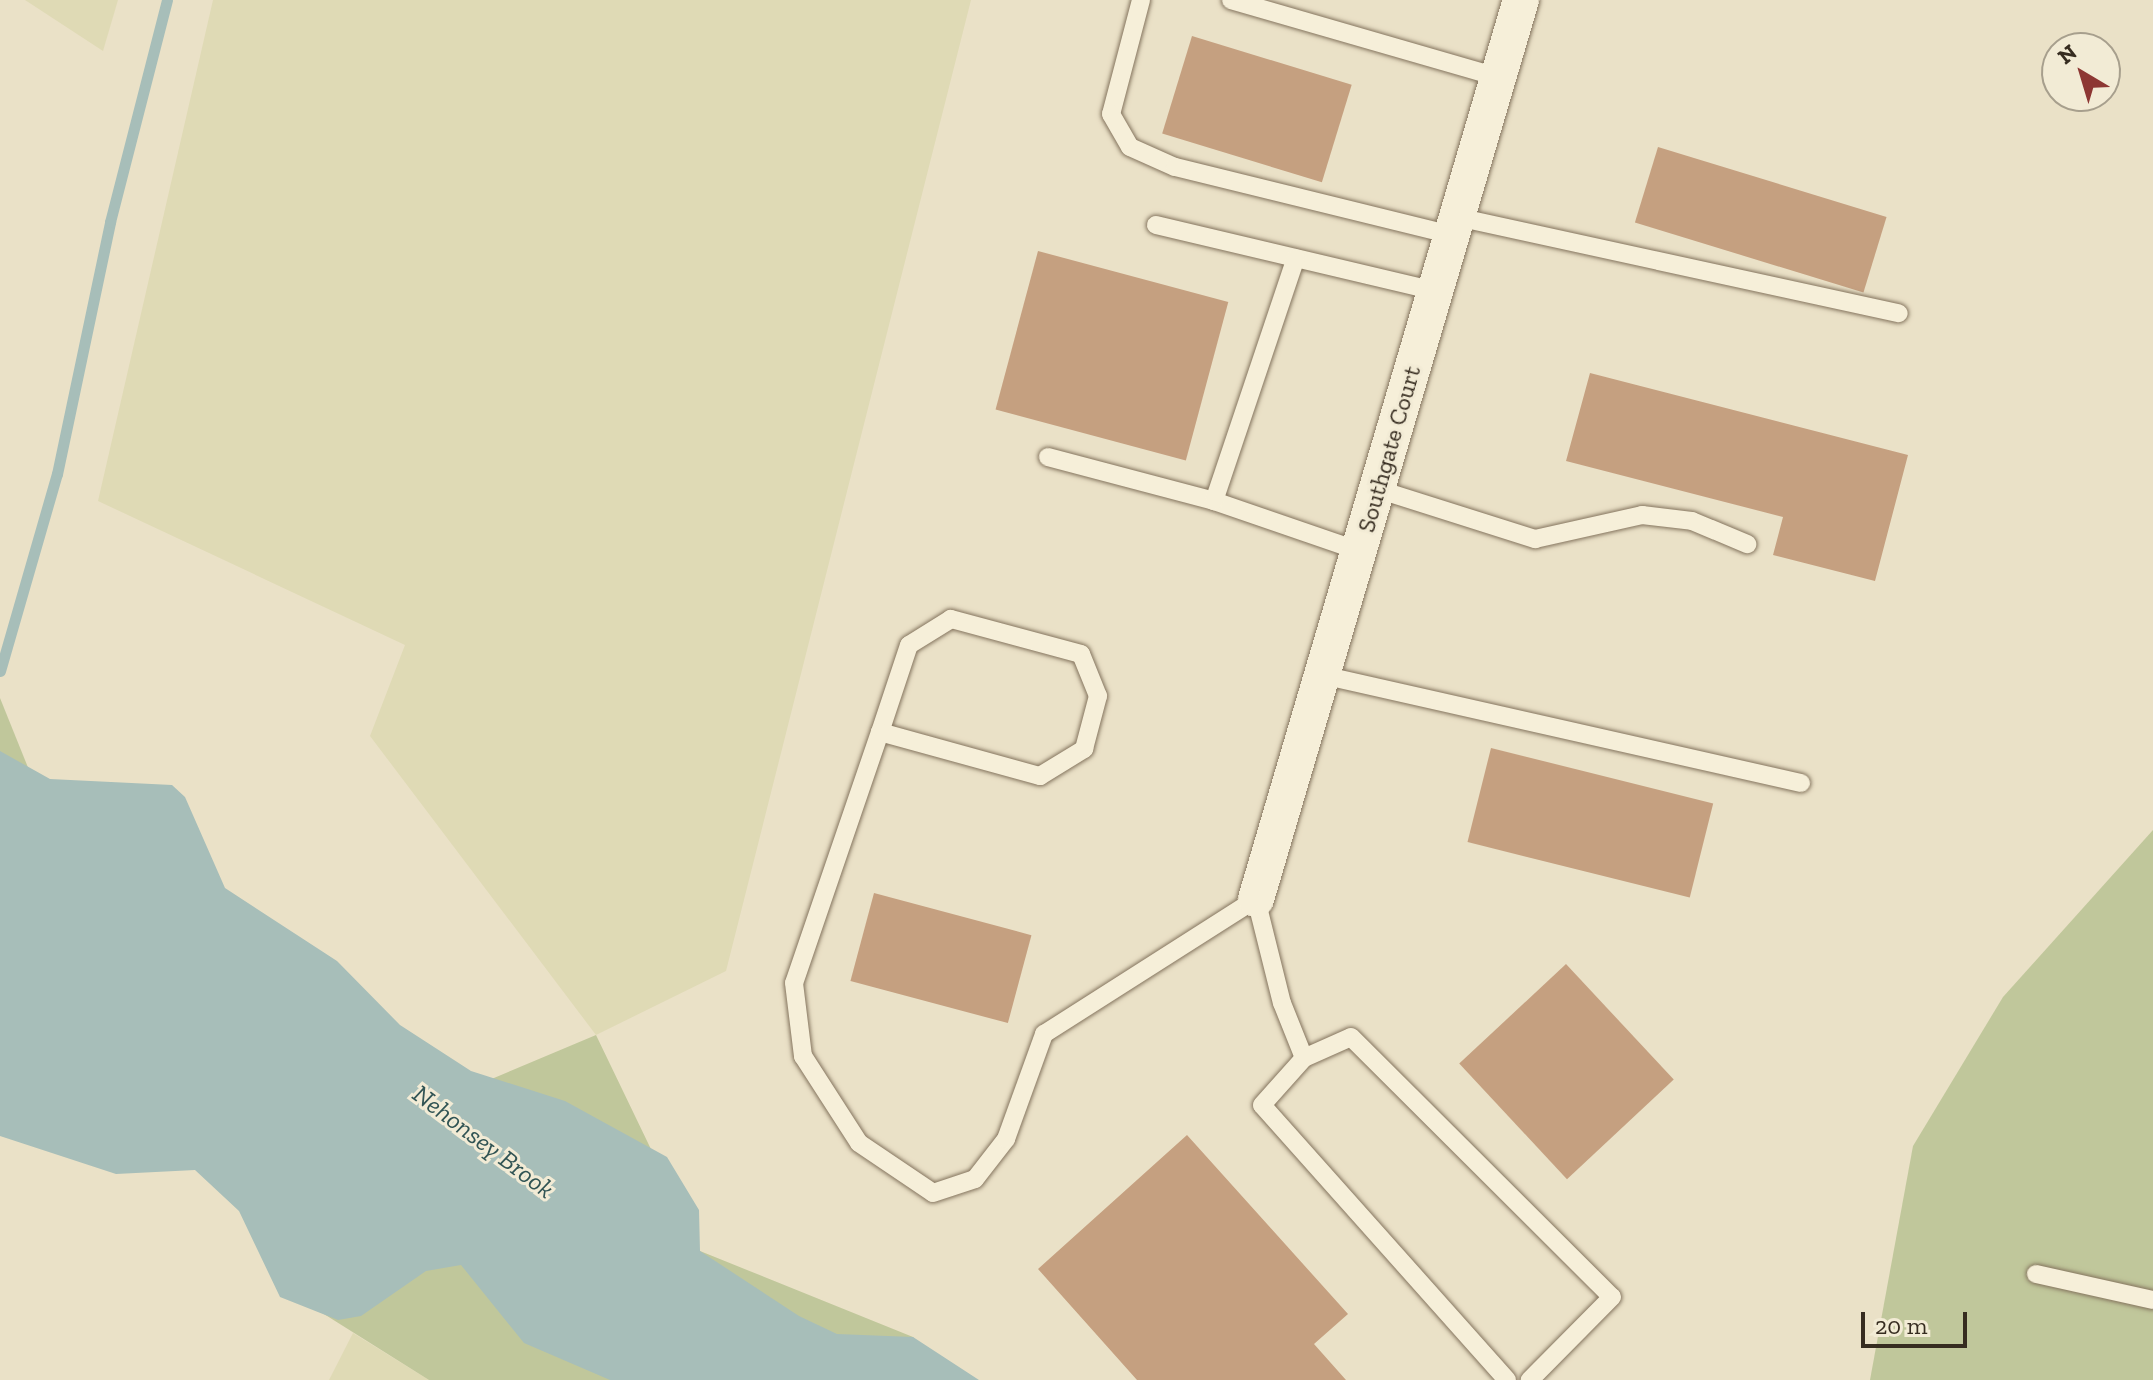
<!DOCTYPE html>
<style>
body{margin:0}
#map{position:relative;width:2153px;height:1380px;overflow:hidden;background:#eae1c7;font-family:"Zilla Slab",serif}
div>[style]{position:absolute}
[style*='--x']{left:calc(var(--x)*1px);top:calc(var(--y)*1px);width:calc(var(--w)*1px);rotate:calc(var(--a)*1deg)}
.farmland>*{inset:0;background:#dfdab5}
.green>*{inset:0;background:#c0c79b}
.water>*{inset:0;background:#a7beb9}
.stream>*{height:11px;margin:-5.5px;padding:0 5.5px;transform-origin:5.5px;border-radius:5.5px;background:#a7beb9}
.building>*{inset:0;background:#c5a080;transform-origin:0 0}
.roads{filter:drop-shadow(0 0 2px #84745e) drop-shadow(0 0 2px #84745e)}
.service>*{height:18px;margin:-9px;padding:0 9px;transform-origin:9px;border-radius:9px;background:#f6efd9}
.minor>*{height:36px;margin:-18px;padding:0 18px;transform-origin:18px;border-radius:18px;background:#f6efd9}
span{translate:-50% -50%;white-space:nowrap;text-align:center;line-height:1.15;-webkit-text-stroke:6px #f2ebd5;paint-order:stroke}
.street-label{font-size:24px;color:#362c20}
.water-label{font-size:26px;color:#315454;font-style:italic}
.north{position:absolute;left:2041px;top:32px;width:80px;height:80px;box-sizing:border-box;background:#f2ebd5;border:2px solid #a79f8d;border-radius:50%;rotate:322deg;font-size:22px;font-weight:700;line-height:32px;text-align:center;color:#362c20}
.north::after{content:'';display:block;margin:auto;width:28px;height:36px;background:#8d3733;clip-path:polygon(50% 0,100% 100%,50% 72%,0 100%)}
.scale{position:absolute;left:1861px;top:1312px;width:106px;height:36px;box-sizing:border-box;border:4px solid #362c20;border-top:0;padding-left:10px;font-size:24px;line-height:28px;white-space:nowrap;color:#362c20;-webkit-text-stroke:6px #f2ebd5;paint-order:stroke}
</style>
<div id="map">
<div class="farmland">
<div style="clip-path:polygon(25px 0,118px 0,103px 51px)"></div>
<div style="clip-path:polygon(213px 0,971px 0,726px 971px,596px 1035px,370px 736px,405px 645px,98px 501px)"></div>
<div style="clip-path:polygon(353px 1333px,429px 1380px,329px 1380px)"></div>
</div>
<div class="green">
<div style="clip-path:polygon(0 698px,54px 832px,0 850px)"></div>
<div style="clip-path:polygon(2153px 830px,2153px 1380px,1870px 1380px,1913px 1146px,2003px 997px)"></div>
<div style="clip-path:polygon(596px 1035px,700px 1251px,913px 1337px,948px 1380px,429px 1380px,273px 1282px,413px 1112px)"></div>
</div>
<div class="water">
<div style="clip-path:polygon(0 751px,50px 779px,172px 785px,185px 797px,225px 888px,337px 961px,400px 1025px,471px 1071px,565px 1101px,667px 1157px,699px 1210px,700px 1251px,799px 1316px,837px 1334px,913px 1337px,979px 1380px,610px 1380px,524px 1343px,461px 1265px,426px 1271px,361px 1316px,338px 1320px,280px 1297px,239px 1211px,195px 1170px,116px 1174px,0 1136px)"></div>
</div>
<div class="stream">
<div style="--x:0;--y:671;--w:205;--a:-73.9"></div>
<div style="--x:57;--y:474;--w:258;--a:-78.1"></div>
<div style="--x:110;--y:222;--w:229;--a:-75.6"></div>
</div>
<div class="building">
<div style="left:1192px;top:36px;width:167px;height:102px;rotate:17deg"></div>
<div style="left:1658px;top:147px;width:239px;height:79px;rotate:17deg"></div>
<div style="left:1038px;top:251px;width:197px;height:164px;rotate:15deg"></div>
<div style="clip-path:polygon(1590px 373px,1908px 455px,1875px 581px,1773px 555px,1783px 517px,1566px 461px)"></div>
<div style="left:1491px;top:748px;width:229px;height:97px;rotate:14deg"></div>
<div style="left:874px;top:893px;width:163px;height:91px;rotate:15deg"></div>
<div style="left:1566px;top:964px;width:158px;height:146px;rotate:47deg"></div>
<div style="clip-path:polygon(1187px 1135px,1348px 1314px,1314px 1344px,1346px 1380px,1137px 1380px,1038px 1269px)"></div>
</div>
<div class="roads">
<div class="service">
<div style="--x:1141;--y:0;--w:118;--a:104.7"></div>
<div style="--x:1111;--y:114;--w:38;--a:60"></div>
<div style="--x:1130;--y:147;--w:49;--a:24"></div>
<div style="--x:1175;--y:167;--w:285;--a:13.8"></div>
<div style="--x:1231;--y:0;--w:278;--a:16.1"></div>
<div style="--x:1457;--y:217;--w:452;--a:12.3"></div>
<div style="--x:1156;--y:225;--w:287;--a:13.3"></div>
<div style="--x:1048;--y:457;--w:172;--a:14.8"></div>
<div style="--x:1214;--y:501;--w:153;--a:19"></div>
<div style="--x:1377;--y:489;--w:166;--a:17.6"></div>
<div style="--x:1535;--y:539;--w:110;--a:-12.6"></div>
<div style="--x:1642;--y:515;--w:50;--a:6.8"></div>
<div style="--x:1692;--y:521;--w:60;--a:22.7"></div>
<div style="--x:1214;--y:501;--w:256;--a:-71.4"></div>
<div style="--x:1322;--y:675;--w:491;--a:12.7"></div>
<div style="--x:880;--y:732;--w:166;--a:15.4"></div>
<div style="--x:1040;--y:776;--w:52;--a:-31.5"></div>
<div style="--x:1084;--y:749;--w:55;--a:-75.2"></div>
<div style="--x:1098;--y:696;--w:45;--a:-112"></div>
<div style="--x:1081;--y:654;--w:135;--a:-164.9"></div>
<div style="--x:951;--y:619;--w:49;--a:148.2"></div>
<div style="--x:909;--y:645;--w:92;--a:108.4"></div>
<div style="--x:880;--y:732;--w:265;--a:108.9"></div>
<div style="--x:794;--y:983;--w:74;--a:83"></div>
<div style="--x:803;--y:1056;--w:103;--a:57.2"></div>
<div style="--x:859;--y:1143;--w:89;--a:34"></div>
<div style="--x:933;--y:1193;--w:44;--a:-18.4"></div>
<div style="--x:975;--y:1179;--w:51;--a:-52.2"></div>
<div style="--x:1006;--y:1139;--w:112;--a:-70.1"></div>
<div style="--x:1044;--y:1034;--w:251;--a:-32.5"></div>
<div style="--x:1256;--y:899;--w:107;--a:76"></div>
<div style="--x:1282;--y:1003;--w:59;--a:68.2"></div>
<div style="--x:2036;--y:1274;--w:120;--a:12.5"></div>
<div style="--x:1507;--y:1380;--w:368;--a:-131.7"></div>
<div style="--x:1262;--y:1105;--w:63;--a:-48.2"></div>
<div style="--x:1304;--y:1058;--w:51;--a:-24.1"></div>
<div style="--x:1351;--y:1037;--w:368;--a:44.9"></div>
<div style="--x:1612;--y:1297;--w:117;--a:134.7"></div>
</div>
<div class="minor">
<div style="--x:1256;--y:899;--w:937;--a:-73.58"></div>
</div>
</div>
<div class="street-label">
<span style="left:1389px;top:449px;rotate:-74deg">Southgate Court</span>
</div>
<div class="water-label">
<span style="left:483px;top:1142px;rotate:37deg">Nehonsey Brook</span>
</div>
<div class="north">N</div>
<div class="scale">20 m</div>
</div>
